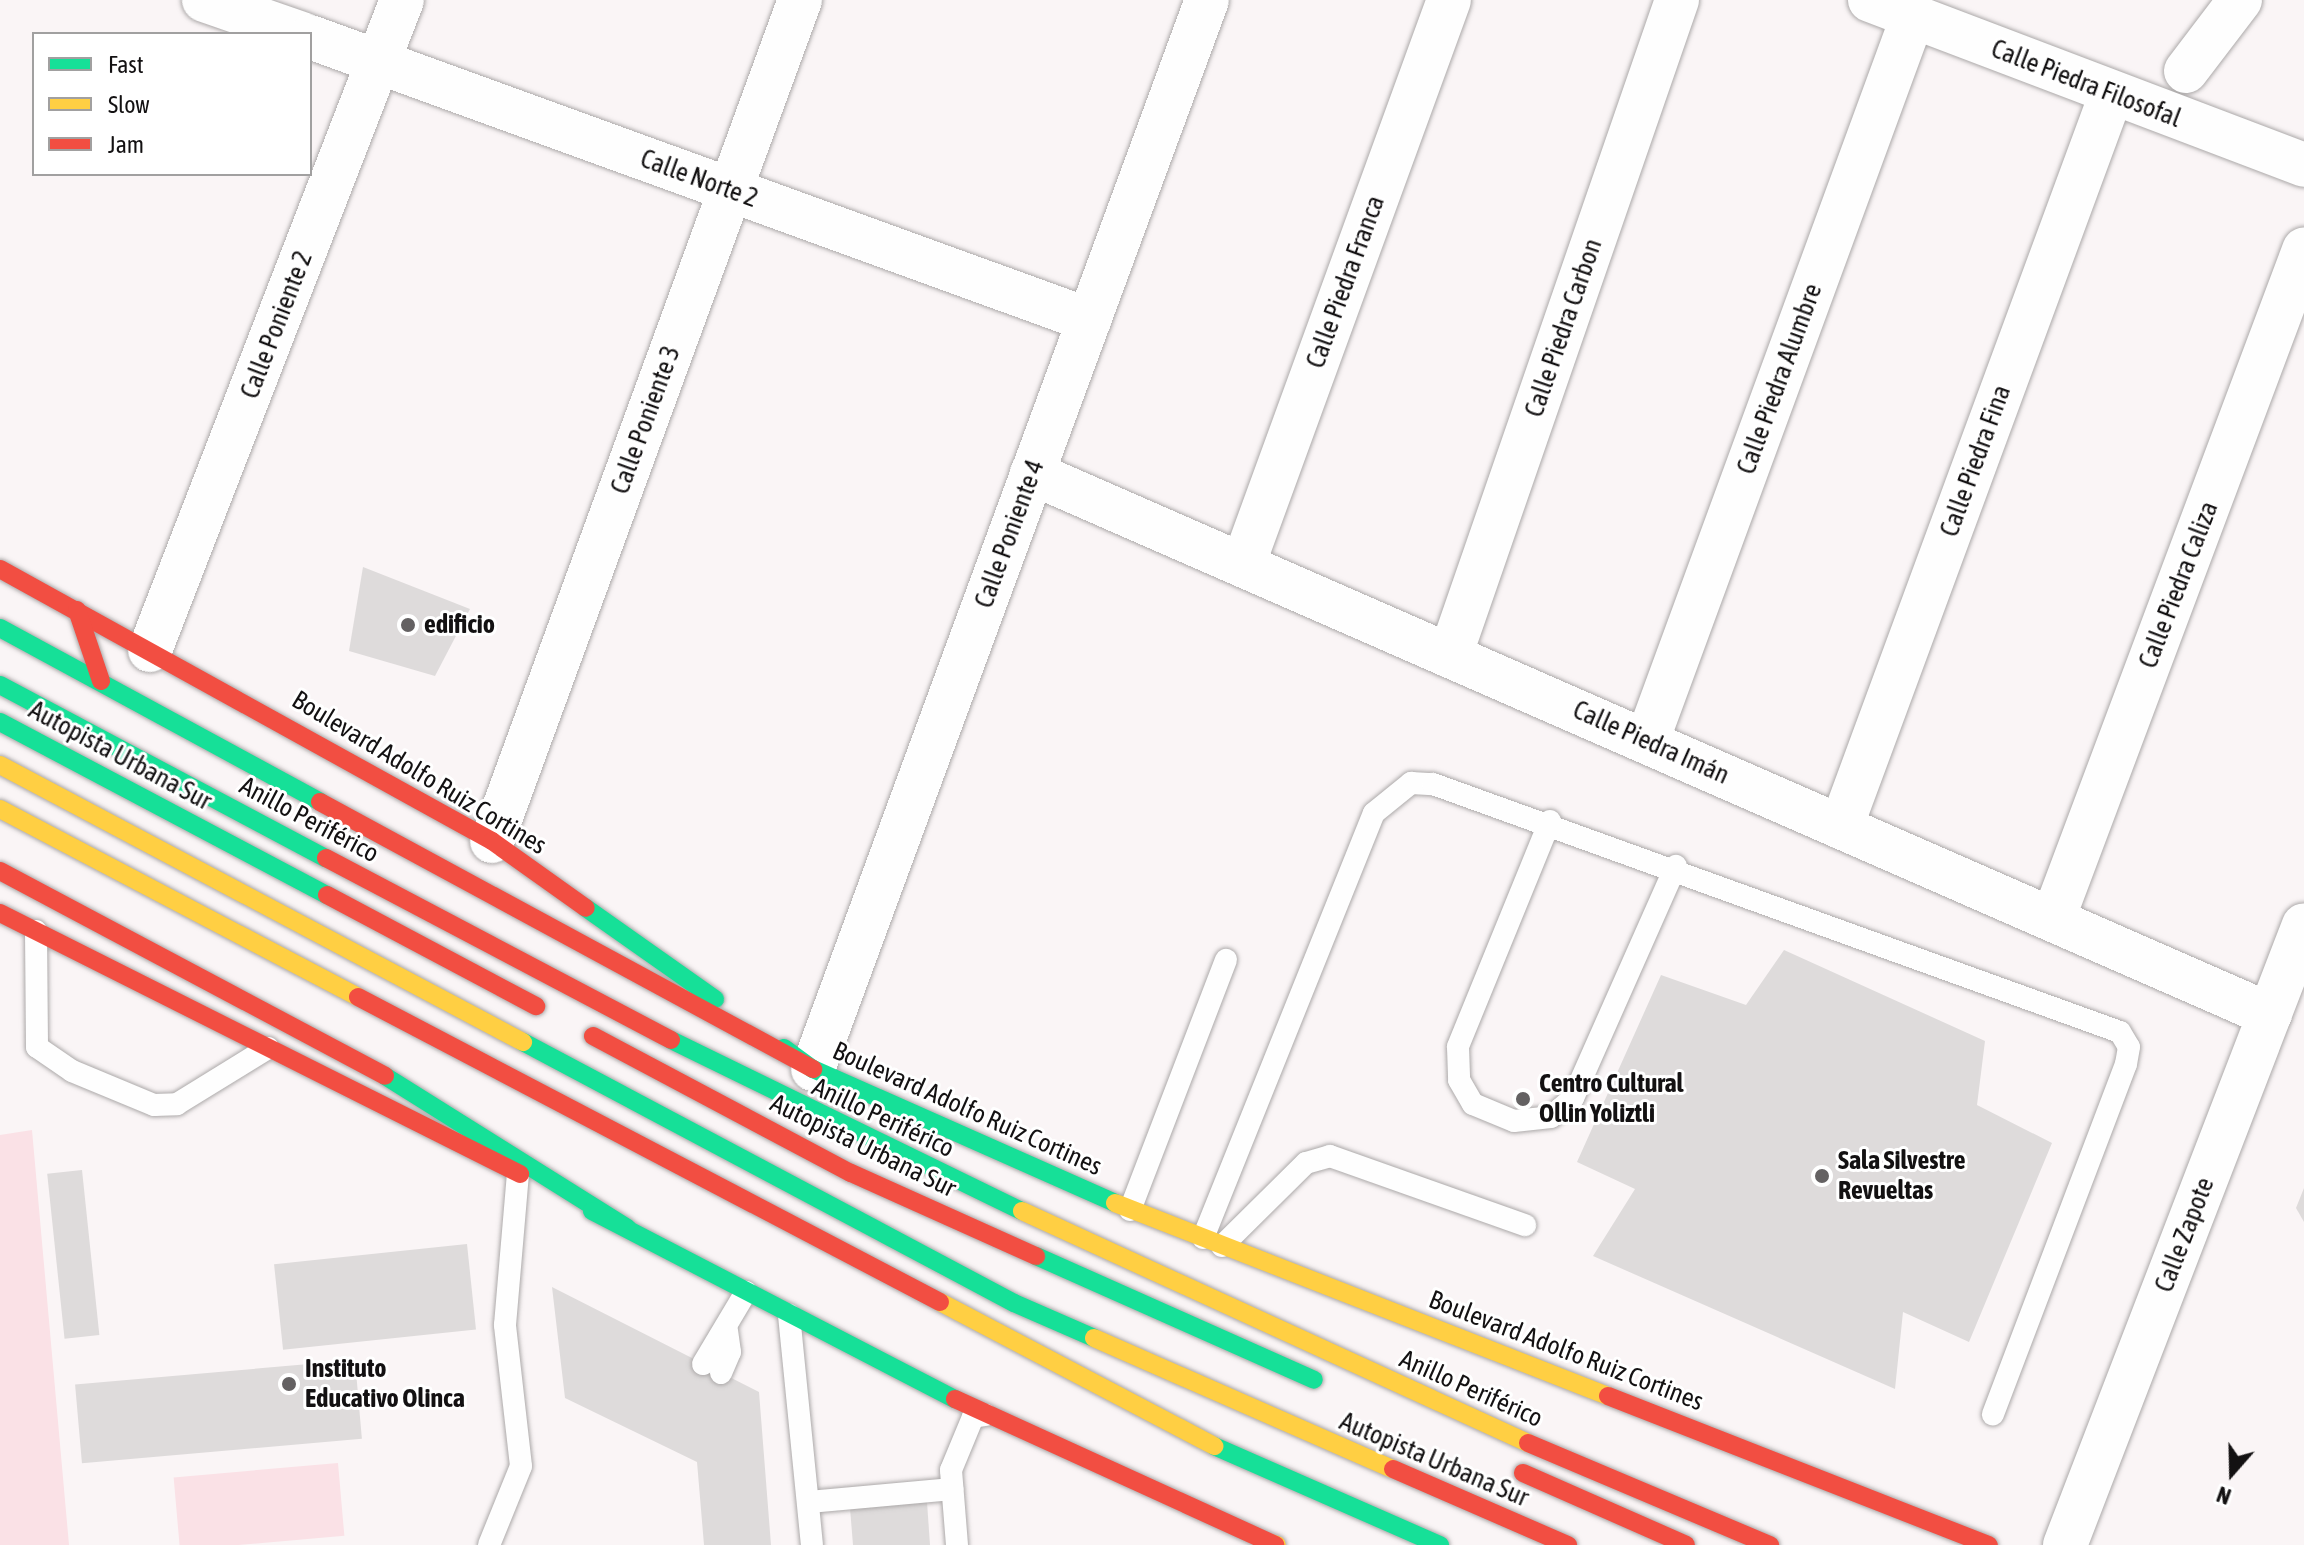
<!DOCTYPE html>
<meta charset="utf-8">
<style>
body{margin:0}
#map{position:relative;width:2304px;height:1545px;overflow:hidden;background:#faf5f6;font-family:"Asap Condensed",sans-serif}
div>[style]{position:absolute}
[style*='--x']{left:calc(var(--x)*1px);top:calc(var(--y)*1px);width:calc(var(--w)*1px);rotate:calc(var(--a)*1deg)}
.green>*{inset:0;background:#fae1e6;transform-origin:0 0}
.building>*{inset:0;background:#dedbdb;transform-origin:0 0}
.roads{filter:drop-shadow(0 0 2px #aca9a9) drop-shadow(0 0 2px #aca9a9)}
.lane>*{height:22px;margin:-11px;padding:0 11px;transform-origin:11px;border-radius:11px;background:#fefefe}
.street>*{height:44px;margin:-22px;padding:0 22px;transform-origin:22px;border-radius:22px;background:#fefefe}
.fast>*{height:18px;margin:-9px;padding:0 9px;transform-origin:9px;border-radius:9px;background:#16e098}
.slow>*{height:18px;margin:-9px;padding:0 9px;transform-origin:9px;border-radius:9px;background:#ffcf43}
.jam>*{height:18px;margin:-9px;padding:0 9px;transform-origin:9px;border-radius:9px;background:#f24e42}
.dots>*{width:22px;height:22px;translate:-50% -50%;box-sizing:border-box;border:4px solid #fff;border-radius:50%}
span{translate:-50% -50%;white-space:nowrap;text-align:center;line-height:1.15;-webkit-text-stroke:6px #fff;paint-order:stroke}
.street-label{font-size:26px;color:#131112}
.poi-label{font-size:26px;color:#131112;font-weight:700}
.left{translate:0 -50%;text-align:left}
.legend{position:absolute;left:32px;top:32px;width:280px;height:144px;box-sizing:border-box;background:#fff;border:2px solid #a1a0a0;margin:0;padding:10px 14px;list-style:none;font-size:24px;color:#131112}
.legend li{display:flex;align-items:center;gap:16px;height:40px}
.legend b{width:40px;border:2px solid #a1a0a0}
.north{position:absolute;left:2192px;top:1433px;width:80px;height:80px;-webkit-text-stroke:6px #fff;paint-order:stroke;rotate:200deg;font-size:22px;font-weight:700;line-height:32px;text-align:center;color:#131112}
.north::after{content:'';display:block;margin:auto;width:28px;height:36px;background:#131112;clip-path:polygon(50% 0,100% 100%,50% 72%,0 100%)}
</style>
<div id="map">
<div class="green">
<div style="clip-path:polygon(32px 1130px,69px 1545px,0 1545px,0 1135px)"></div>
<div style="left:338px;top:1463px;width:73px;height:165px;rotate:85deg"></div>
</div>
<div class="building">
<div style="clip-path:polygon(363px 567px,470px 609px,435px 676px,349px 651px)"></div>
<div style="clip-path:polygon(1784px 950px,1985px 1041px,1977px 1105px,2052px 1143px,1969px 1342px,1903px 1312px,1895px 1389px,1593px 1256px,1635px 1189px,1577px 1162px,1661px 975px,1746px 1005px)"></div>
<div style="left:82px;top:1170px;width:166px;height:35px;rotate:84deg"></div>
<div style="clip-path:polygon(2304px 1188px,2304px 1222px,2296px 1208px)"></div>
<div style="left:467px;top:1244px;width:86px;height:194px;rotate:84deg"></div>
<div style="clip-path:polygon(552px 1287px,759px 1392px,771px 1545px,704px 1545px,697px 1462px,565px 1398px)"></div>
<div style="left:355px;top:1360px;width:79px;height:281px;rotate:85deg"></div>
<div style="clip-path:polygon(927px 1502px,930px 1545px,853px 1545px,850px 1508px)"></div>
</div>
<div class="roads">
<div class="lane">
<div style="--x:1550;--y:821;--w:244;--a:112.2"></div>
<div style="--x:1458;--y:1047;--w:33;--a:88"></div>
<div style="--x:1459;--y:1080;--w:28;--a:60"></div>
<div style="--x:1473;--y:1104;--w:44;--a:22.5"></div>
<div style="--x:1514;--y:1121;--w:37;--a:-6"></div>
<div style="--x:1551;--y:1117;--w:29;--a:-41"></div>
<div style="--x:1573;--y:1098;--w:254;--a:-66.1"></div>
<div style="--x:36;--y:931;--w:116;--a:89.5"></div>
<div style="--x:37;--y:1047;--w:42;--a:34.4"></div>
<div style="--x:72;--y:1071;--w:89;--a:22.5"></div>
<div style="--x:154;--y:1105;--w:23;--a:-2"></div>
<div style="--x:177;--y:1104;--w:107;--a:-31.6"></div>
<div style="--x:1130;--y:1210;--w:268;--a:-69"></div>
<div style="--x:1203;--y:1238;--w:458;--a:-68.1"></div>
<div style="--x:1374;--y:813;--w:48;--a:-39"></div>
<div style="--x:1411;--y:783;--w:22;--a:3"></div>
<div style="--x:1433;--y:784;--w:730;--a:19.85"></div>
<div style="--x:2120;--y:1032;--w:17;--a:59"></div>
<div style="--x:2129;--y:1047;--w:17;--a:100"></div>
<div style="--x:2126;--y:1064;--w:375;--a:110.8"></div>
<div style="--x:1222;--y:1246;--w:118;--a:-44.7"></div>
<div style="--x:1306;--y:1163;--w:25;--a:-16"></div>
<div style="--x:1330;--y:1156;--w:207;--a:19.5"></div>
<div style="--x:789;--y:1315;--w:231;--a:84.3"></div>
<div style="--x:703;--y:1364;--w:84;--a:-59.2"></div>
<div style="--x:721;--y:1373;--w:23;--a:-67"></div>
<div style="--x:730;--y:1352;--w:22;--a:-98"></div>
<div style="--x:809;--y:1502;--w:144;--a:-5.2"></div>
<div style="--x:489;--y:1545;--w:85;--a:-67.9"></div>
<div style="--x:521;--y:1466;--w:142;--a:-96.5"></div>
<div style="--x:505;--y:1325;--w:153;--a:-85.1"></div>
<div style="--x:957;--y:1545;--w:75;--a:-94.6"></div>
<div style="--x:951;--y:1470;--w:57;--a:-67.5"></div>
<div style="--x:973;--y:1417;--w:13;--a:-9"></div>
</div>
<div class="street">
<div style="--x:204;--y:0;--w:104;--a:19.1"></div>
<div style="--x:1870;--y:0;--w:464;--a:20.8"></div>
<div style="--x:310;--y:37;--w:829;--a:19.97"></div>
<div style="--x:2186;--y:71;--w:89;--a:-52.7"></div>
<div style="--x:1032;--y:473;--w:1351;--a:23.64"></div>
<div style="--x:1243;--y:565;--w:601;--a:-69.97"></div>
<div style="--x:150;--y:650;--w:697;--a:-68.81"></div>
<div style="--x:1450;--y:656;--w:694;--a:-70.91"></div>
<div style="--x:1647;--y:741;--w:772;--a:-69.85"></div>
<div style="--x:1841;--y:827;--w:780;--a:-69.75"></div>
<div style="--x:492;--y:841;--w:896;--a:-69.89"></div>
<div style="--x:2053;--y:919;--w:715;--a:-69.43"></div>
<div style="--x:813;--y:1069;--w:1139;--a:-69.77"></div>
<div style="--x:2065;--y:1545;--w:664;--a:-68.92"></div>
</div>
<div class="fast">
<div style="--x:0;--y:628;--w:364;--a:28.5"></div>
<div style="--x:0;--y:685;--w:369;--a:28"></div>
<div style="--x:0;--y:722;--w:370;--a:27.9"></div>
<div style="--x:586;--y:908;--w:158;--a:35.2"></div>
<div style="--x:671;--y:1040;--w:390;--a:26"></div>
<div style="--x:523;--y:1042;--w:556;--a:27.99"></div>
<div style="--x:1014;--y:1303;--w:87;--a:23.6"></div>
<div style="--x:784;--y:1048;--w:36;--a:36"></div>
<div style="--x:813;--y:1069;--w:330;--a:23.9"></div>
<div style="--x:385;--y:1076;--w:286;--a:32.1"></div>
<div style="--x:592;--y:1211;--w:409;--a:27.4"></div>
<div style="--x:1036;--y:1256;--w:304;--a:24"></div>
<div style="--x:1214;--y:1446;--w:247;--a:23.7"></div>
</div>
<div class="slow">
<div style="--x:0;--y:765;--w:592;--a:27.91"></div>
<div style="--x:0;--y:809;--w:404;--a:27.7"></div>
<div style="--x:1115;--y:1203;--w:529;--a:21.38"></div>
<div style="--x:1022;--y:1211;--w:557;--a:24.63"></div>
<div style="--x:940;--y:1302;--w:310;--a:27.7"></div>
<div style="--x:1094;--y:1338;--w:326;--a:23.7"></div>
<div style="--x:1270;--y:1543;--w:7;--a:16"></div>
</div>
<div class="jam">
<div style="--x:0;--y:569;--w:562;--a:28.94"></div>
<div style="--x:492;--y:841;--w:115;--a:35.5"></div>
<div style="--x:77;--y:610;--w:75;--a:71.3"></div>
<div style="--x:320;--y:802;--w:561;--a:28.44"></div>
<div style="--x:326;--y:858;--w:390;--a:27.8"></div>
<div style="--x:0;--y:871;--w:436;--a:28"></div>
<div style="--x:327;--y:895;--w:237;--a:28"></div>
<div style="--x:0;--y:913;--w:582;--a:26.65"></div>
<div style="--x:358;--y:997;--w:657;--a:27.66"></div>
<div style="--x:593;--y:1036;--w:292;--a:28"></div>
<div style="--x:851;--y:1173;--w:203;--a:24.2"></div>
<div style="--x:1608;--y:1396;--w:409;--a:21.4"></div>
<div style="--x:955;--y:1399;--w:352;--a:24.5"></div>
<div style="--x:1528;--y:1443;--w:263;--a:22.9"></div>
<div style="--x:1393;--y:1469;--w:191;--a:23.5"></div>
<div style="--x:1523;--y:1473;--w:178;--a:23.8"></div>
</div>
</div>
<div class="dots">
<div style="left:408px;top:625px;background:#646162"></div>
<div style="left:1523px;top:1099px;background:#646162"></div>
<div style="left:1822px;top:1176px;background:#646162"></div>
<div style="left:289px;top:1384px;background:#646162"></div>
</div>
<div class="street-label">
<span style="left:2086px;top:84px;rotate:21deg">Calle Piedra Filosofal</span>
<span style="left:699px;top:179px;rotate:20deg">Calle Norte 2</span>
<span style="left:1346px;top:282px;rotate:-70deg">Calle Piedra Franca</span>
<span style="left:277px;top:325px;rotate:-69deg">Calle Poniente 2</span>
<span style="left:1564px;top:328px;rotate:-71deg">Calle Piedra Carbon</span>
<span style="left:1780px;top:379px;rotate:-70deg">Calle Piedra Alumbre</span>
<span style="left:646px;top:420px;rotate:-70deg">Calle Poniente 3</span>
<span style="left:1976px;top:461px;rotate:-70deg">Calle Piedra Fina</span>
<span style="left:1010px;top:534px;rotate:-70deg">Calle Poniente 4</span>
<span style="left:2179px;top:585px;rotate:-69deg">Calle Piedra Caliza</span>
<span style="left:1651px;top:743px;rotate:24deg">Calle Piedra Imán</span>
<span style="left:120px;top:756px;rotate:28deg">Autopista Urbana Sur</span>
<span style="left:419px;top:773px;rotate:31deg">Boulevard Adolfo Ruiz Cortines</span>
<span style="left:309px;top:820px;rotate:28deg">Anillo Periférico</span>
<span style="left:967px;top:1109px;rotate:24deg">Boulevard Adolfo Ruiz Cortines</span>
<span style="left:883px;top:1118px;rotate:25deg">Anillo Periférico</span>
<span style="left:863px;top:1146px;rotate:26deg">Autopista Urbana Sur</span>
<span style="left:2185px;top:1235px;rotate:-69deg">Calle Zapote</span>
<span style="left:1566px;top:1351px;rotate:21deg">Boulevard Adolfo Ruiz Cortines</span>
<span style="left:1471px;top:1389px;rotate:24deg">Anillo Periférico</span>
<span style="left:1434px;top:1460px;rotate:23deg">Autopista Urbana Sur</span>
</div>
<div class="poi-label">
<span class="left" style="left:424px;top:625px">edificio</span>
<span class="left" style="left:1539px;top:1099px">Centro Cultural<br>Ollin Yoliztli</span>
<span class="left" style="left:1838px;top:1176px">Sala Silvestre<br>Revueltas</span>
<span class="left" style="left:305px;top:1384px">Instituto<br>Educativo Olinca</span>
</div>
<ul class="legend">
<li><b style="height:10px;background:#16e098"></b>Fast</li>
<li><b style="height:10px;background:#ffcf43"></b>Slow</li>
<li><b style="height:10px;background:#f24e42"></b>Jam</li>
</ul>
<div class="north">N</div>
</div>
